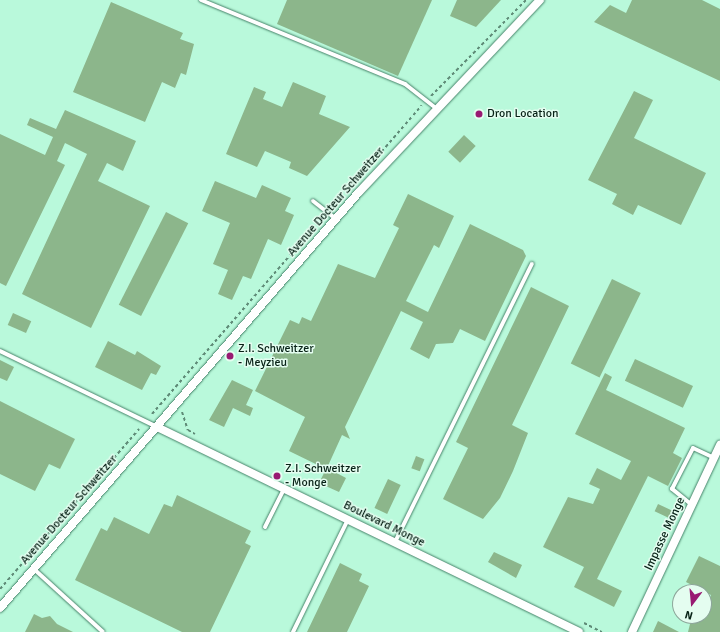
<!DOCTYPE html>
<style>
body{margin:0}
#map{position:relative;width:720px;height:632px;overflow:hidden;background:#b9f9db;font-family:Signika,sans-serif}
div>[style]{position:absolute}
[style*='--x']{left:calc(var(--x)*1px);top:calc(var(--y)*1px);width:calc(var(--w)*1px);rotate:calc(var(--a)*1deg)}
.building>*{inset:0;background:#8cb68b;transform-origin:0 0}
.path>*{height:2px;margin-top:-1px;transform-origin:0;background:repeating-linear-gradient(90deg,#5e8a76 0 3px,transparent 0 6px)}
.roads{filter:drop-shadow(0 0 1px #468369) drop-shadow(0 0 1px #468369)}
.lane>*{height:4px;margin:-2px;padding:0 2px;transform-origin:2px;border-radius:2px;background:#fff}
.street>*{height:8px;margin:-4px;padding:0 4px;transform-origin:4px;border-radius:4px;background:#fff}
.dots>*{width:11px;height:11px;translate:-50% -50%;box-sizing:border-box;border:2px solid #e4fdf0;border-radius:50%}
span{translate:-50% -50%;white-space:nowrap;text-align:center;line-height:1.15;-webkit-text-stroke:3px #e4fdf0;paint-order:stroke}
.poi-label{font-size:12px;color:#082217}
.left{translate:0 -50%;text-align:left}
.street-label{font-size:12px;color:#082217}
.north{position:absolute;left:672px;top:584px;width:40px;height:40px;box-sizing:border-box;background:#e4fdf0;border:1px solid #8ca599;border-radius:50%;rotate:196deg;font-size:11px;font-weight:700;line-height:16px;text-align:center;color:#082217}
.north::after{content:'';display:block;margin:auto;width:14px;height:18px;background:#981a72;clip-path:polygon(50% 0,100% 100%,50% 72%,0 100%)}
</style>
<div id="map">
<div class="building">
<div style="clip-path:polygon(287px 0,432px 0,398px 76px,277px 24px)"></div>
<div style="clip-path:polygon(457px 0,501px 0,476px 27px,450px 16px)"></div>
<div style="clip-path:polygon(632px 0,702px 0,720px 9px,720px 81px,594px 22px,610px 5px,626px 13px)"></div>
<div style="clip-path:polygon(111px 2px,183px 33px,180px 39px,194px 44px,186px 75px,181px 73px,175px 88px,162px 82px,145px 122px,73px 92px)"></div>
<div style="clip-path:polygon(293px 82px,326px 96px,319px 114px,350px 127px,307px 176px,289px 168px,291px 162px,265px 151px,257px 167px,226px 154px,254px 87px,266px 92px,263px 99px,282px 107px)"></div>
<div style="clip-path:polygon(634px 91px,653px 100px,634px 138px,706px 173px,681px 225px,638px 205px,633px 215px,612px 204px,617px 194px,588px 180px)"></div>
<div style="clip-path:polygon(65px 110px,136px 141px,123px 171px,107px 163px,98px 181px,150px 206px,91px 328px,22px 294px,87px 154px,65px 143px,57px 161px,65px 165px,6px 286px,0 283px,0 134px,45px 155px,53px 137px,27px 125px,30px 118px,56px 129px)"></div>
<div style="left:464px;top:135px;width:16px;height:23px;rotate:43deg"></div>
<div style="clip-path:polygon(215px 181px,256px 198px,262px 185px,291px 198px,285px 211px,294px 215px,281px 245px,268px 239px,251px 279px,243px 276px,232px 300px,218px 294px,228px 270px,213px 264px,230px 223px,202px 211px)"></div>
<div style="clip-path:polygon(408px 194px,454px 216px,439px 248px,434px 245px,406px 301px,428px 312px,470px 224px,523px 250px,526px 256px,485px 341px,460px 329px,453px 343px,436px 344px,429px 359px,410px 349px,423px 322px,401px 311px,345px 427px,350px 439px,342px 435px,327px 468px,346px 478px,339px 492px,319px 483px,326px 469px,289px 451px,305px 417px,255px 391px,290px 320px,299px 324px,302px 317px,311px 321px,338px 264px,375px 278px,399px 228px,393px 225px)"></div>
<div style="left:166px;top:212px;width:25px;height:104px;rotate:27deg"></div>
<div style="left:612px;top:279px;width:32px;height:94px;rotate:26deg"></div>
<div style="clip-path:polygon(531px 287px,569px 306px,512px 425px,528px 433px,513px 471px,500px 498px,483px 519px,443px 499px,468px 448px,456px 442px)"></div>
<div style="left:13px;top:313px;width:20px;height:13px;rotate:24deg"></div>
<div style="clip-path:polygon(108px 341px,135px 355px,137px 351px,161px 366px,156px 375px,151px 373px,142px 390px,95px 367px)"></div>
<div style="left:635px;top:359px;width:64px;height:24px;rotate:25deg"></div>
<div style="clip-path:polygon(0 360px,14px 367px,7px 381px,0 378px)"></div>
<div style="clip-path:polygon(605px 373px,612px 377px,606px 390px,685px 428px,673px 453px,682px 458px,668px 486px,648px 476px,597px 579px,622px 591px,614px 607px,574px 587px,584px 567px,543px 547px,568px 497px,593px 504px,600px 489px,589px 484px,597px 468px,621px 480px,631px 461px,575px 434px)"></div>
<div style="clip-path:polygon(232px 380px,253px 390px,246px 405px,253px 408px,250px 416px,233px 408px,224px 427px,209px 420px)"></div>
<div style="clip-path:polygon(0 401px,75px 439px,60px 469px,49px 464px,35px 491px,0 474px)"></div>
<div style="left:416px;top:456px;width:9px;height:13px;rotate:21deg"></div>
<div style="left:388px;top:479px;width:14px;height:32px;rotate:25deg"></div>
<div style="clip-path:polygon(177px 495px,251px 531px,245px 543px,251px 546px,210px 632px,182px 632px,75px 580px,101px 528px,107px 531px,114px 517px,149px 534px,164px 504px,172px 507px)"></div>
<div style="left:658px;top:504px;width:17px;height:8px;rotate:25deg"></div>
<div style="clip-path:polygon(494px 552px,522px 565px,516px 578px,488px 562px)"></div>
<div style="clip-path:polygon(699px 556px,720px 566px,720px 632px,688px 632px,692px 616px,704px 616px,711px 595px,686px 582px)"></div>
<div style="clip-path:polygon(340px 563px,362px 574px,359px 581px,369px 586px,347px 632px,307px 632px)"></div>
<div style="clip-path:polygon(34px 614px,42px 618px,50px 616px,57px 624px,73px 632px,25px 632px)"></div>
<div style="clip-path:polygon(658px 621px,679px 632px,653px 632px)"></div>
</div>
<div class="path">
<div style="--x:431;--y:96;--w:135;--a:-45.3"></div>
<div style="--x:370;--y:165;--w:79;--a:-49.1"></div>
<div style="--x:182;--y:412;--w:19;--a:72"></div>
<div style="--x:188;--y:430;--w:8;--a:30"></div>
<div style="--x:152;--y:414;--w:235;--a:-49"></div>
<div style="--x:0;--y:589;--w:212;--a:-49"></div>
<div style="--x:584;--y:623;--w:20;--a:27"></div>
</div>
<div class="roads">
<div class="lane">
<div style="--x:201;--y:0;--w:221;--a:22.4"></div>
<div style="--x:405;--y:84;--w:39;--a:38"></div>
<div style="--x:313;--y:201;--w:29;--a:38"></div>
<div style="--x:0;--y:351;--w:174;--a:25.8"></div>
<div style="--x:692;--y:505;--w:26;--a:-141"></div>
<div style="--x:672;--y:489;--w:46;--a:-62.9"></div>
<div style="--x:693;--y:448;--w:23;--a:25"></div>
<div style="--x:265;--y:527;--w:42;--a:-63.4"></div>
<div style="--x:395;--y:542;--w:310;--a:-63.8"></div>
<div style="--x:34;--y:569;--w:93;--a:42.4"></div>
<div style="--x:293;--y:632;--w:126;--a:-64"></div>
</div>
<div class="street">
<div style="--x:157;--y:427;--w:469;--a:25.9"></div>
<div style="--x:0;--y:608;--w:549;--a:-49.21"></div>
<div style="--x:359;--y:192;--w:264;--a:-46.7"></div>
<div style="--x:632;--y:632;--w:207;--a:-64.8"></div>
</div>
</div>
<div class="dots">
<div style="left:479px;top:114px;background:#981a72"></div>
<div style="left:230px;top:356px;background:#981a72"></div>
<div style="left:277px;top:476px;background:#981a72"></div>
</div>
<div class="poi-label">
<span class="left" style="left:487px;top:114px">Dron Location</span>
<span class="left" style="left:238px;top:356px">Z.I. Schweitzer<br>- Meyzieu</span>
<span class="left" style="left:285px;top:476px">Z.I. Schweitzer<br>- Monge</span>
</div>
<div class="street-label">
<span style="left:336px;top:202px;rotate:-49deg">Avenue Docteur Schweitzer</span>
<span style="left:69px;top:510px;rotate:-49deg">Avenue Docteur Schweitzer</span>
<span style="left:384px;top:524px;rotate:26deg">Boulevard Monge</span>
<span style="left:665px;top:534px;rotate:-65deg">Impasse Monge</span>
</div>
<div class="north">N</div>
</div>
